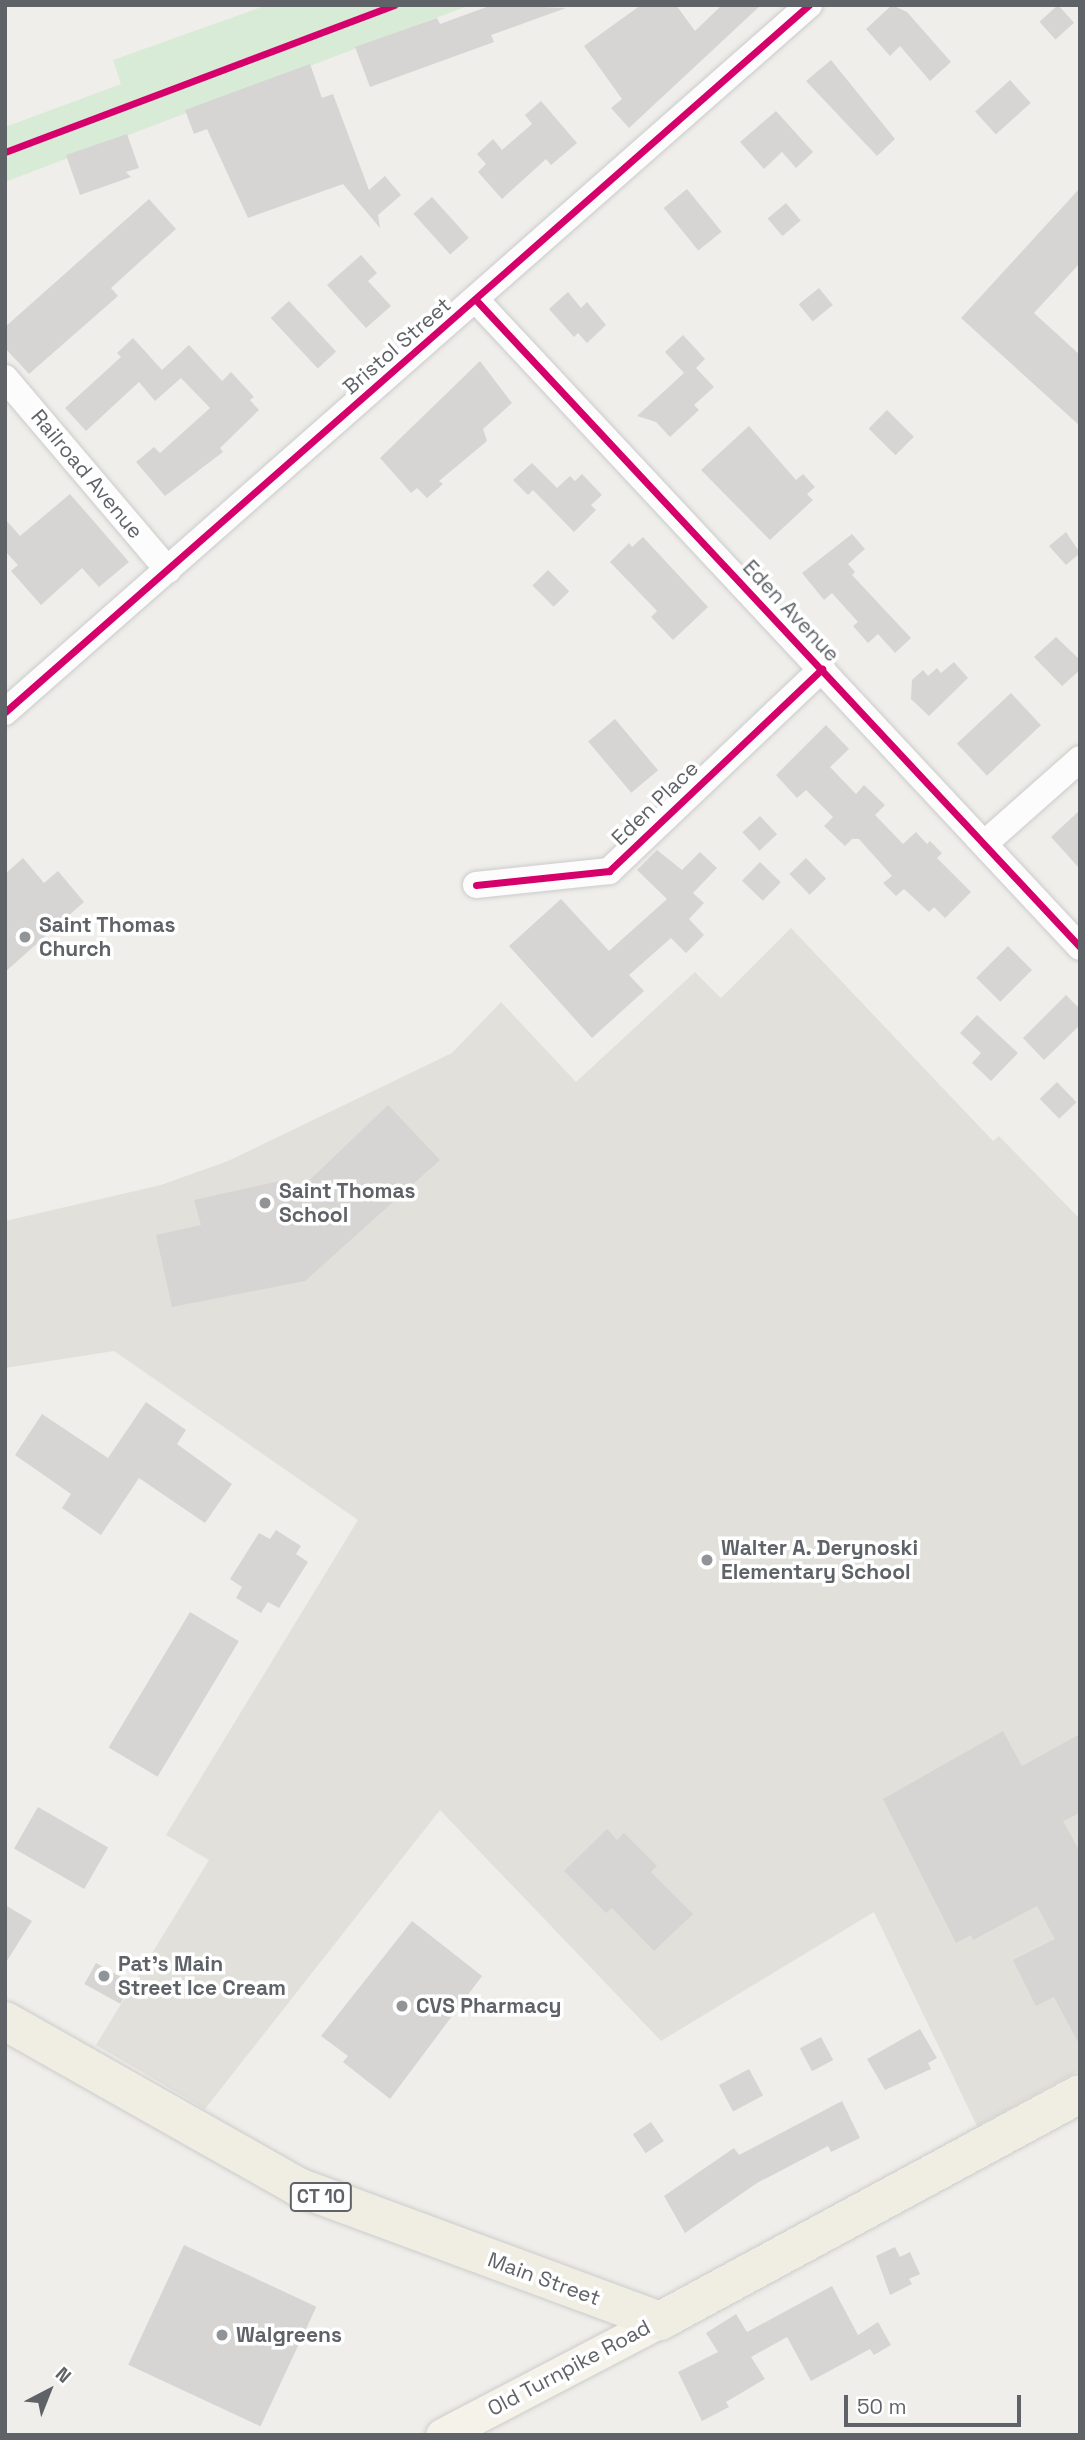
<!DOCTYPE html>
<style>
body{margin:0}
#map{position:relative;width:1085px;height:2440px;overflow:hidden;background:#efeeea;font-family:"Space Grotesk",sans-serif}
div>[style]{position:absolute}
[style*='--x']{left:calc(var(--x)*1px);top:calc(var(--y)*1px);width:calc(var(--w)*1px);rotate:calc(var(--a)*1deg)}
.education>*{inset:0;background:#e2e0da}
.green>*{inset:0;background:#d8ebd6}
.building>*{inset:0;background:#d6d5d3;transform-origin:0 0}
.roads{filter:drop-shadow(0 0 2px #cbcccc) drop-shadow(0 0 2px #cbcccc)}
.minor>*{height:26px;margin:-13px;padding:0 13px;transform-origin:13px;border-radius:13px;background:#fdfcfc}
.major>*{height:33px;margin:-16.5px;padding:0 16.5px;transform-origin:16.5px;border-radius:16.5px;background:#f4f2e9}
.highway>*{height:38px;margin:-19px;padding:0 19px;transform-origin:19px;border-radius:19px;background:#f0ede3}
.cycleway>*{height:7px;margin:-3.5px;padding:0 3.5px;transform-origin:3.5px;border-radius:3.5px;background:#d6006c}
.dots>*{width:19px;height:19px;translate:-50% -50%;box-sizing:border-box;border:4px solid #fff;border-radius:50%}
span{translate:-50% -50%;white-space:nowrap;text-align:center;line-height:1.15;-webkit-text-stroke:7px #fff;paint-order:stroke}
.shield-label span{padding:2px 5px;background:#fff;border:2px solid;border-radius:5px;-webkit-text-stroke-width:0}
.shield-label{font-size:19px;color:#5f6368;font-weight:700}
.street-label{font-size:21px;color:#5f6368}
.poi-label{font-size:21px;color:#5f6368;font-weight:700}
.left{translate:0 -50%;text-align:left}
.frame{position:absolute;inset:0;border:7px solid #5f6368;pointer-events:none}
.north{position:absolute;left:14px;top:2356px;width:70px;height:70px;-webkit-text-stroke:5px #fff;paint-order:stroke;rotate:42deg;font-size:19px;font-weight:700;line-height:28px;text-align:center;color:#5f6368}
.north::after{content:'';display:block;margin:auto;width:24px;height:32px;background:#5f6368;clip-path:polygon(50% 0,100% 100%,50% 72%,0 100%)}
.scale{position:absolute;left:844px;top:2395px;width:177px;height:32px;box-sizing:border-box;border:4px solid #5f6368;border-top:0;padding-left:9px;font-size:21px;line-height:24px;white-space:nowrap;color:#5f6368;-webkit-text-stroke:5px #fff;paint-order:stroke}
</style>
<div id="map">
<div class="education">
<div style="clip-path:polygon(791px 928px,993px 1141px,999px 1136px,1080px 1219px,1080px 2070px,977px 2126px,874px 1912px,661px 2041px,440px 1810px,205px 2109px,96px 2045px,209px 1860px,166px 1835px,358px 1520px,114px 1351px,5px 1368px,5px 1221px,161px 1185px,228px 1161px,452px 1053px,501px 1002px,576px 1082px,695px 972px,721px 998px)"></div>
</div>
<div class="green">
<div style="clip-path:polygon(267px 5px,470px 5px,5px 182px,5px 127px,121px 84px,113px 60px)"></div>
</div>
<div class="building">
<div style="clip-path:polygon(492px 5px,566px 8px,491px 35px,494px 42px,370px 87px,355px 47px,437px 18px,440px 24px)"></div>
<div style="clip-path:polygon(641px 5px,676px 5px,695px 31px,722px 5px,761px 5px,629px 128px,611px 108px,622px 99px,584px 46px)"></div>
<div style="clip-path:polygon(892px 5px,907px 12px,951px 62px,930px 81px,900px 46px,890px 56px,866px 29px)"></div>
<div style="left:1058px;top:5px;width:24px;height:25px;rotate:48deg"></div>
<div style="clip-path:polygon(831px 60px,895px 139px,877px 156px,806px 81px)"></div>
<div style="clip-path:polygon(310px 64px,322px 98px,333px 94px,369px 190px,385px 176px,401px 195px,378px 215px,380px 228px,343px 184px,248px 218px,207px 129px,194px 134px,185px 110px)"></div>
<div style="left:1010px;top:80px;width:31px;height:47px;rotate:48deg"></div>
<div style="clip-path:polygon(541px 101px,577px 143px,551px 165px,546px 159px,502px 199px,478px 172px,486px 164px,477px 154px,493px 139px,502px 150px,532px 124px,525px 115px)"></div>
<div style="clip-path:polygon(776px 111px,813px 152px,796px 168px,782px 152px,764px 169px,740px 142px)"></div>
<div style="clip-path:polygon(127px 134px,139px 168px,126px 172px,131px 177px,80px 195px,66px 155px)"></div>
<div style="clip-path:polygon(1080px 188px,1080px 263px,1034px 313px,1080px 355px,1080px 426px,961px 318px)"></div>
<div style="left:687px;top:189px;width:55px;height:30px;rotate:51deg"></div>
<div style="left:432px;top:197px;width:55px;height:25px;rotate:48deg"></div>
<div style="clip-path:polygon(149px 199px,176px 229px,111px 288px,118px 296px,29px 374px,5px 348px,5px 327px)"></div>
<div style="left:786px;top:203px;width:23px;height:24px;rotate:50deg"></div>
<div style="clip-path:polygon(361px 255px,377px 273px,368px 281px,391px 306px,366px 328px,327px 285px)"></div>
<div style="left:819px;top:288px;width:22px;height:26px;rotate:51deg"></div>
<div style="clip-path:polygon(568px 292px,581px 308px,587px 302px,606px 325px,587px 343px,578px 333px,574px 337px,549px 309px)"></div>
<div style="left:289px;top:301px;width:69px;height:25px;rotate:47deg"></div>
<div style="clip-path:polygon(683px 335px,705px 359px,696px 368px,714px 387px,694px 405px,699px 410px,670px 437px,656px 422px,637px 416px,684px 373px,665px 352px)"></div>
<div style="clip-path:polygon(133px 338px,162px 370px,189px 345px,222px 381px,231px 372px,254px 397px,250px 400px,259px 410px,220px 448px,223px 452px,165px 496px,136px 462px,154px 447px,160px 453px,210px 408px,181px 378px,155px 401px,139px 382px,86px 431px,65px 408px,121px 357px,117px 353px)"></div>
<div style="clip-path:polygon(480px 361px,512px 403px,483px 429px,487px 441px,439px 481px,443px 484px,427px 498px,417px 488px,411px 493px,380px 458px)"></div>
<div style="left:887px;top:410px;width:38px;height:26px;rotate:45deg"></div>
<div style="clip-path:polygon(749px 426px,796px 480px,803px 474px,815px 487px,807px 494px,813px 500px,770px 540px,701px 470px)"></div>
<div style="clip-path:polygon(532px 463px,557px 488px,570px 476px,575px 481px,582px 474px,602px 495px,591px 505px,596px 510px,574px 532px,533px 490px,528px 495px,513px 480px)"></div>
<div style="clip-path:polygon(70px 494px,129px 562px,99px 587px,82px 568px,41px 605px,11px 571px,18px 565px,5px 551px,5px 519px,20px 536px)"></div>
<div style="clip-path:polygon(1066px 532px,1080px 553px,1066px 565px,1049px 546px)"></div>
<div style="clip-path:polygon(852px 534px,865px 549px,848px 564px,855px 572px,852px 575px,911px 638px,895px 653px,878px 634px,868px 643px,853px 626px,858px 622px,832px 593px,824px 600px,802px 573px)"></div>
<div style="clip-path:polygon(643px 537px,708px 607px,673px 640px,651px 617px,657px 611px,610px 562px,629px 543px,632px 547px)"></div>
<div style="left:548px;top:570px;width:30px;height:22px;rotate:45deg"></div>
<div style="clip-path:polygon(1056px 637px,1080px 660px,1080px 670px,1062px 686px,1034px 657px)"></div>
<div style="clip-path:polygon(954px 662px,968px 678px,929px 716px,911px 699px,912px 680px,923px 670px,928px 676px,937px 668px,941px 673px)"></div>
<div style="left:1011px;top:693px;width:44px;height:74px;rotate:47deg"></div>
<div style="left:615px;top:719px;width:67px;height:35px;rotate:50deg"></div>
<div style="clip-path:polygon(826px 725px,849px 749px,830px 767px,856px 794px,864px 785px,885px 805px,875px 815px,903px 844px,916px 832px,927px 844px,930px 841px,942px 853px,937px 858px,971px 892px,945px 918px,934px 907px,929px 912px,904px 889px,896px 896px,883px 883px,892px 876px,859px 839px,852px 839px,845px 846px,824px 826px,833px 817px,806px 790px,797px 798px,776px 775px)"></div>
<div style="clip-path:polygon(1080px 810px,1080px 869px,1051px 837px)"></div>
<div style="left:760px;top:816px;width:25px;height:24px;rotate:47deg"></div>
<div style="clip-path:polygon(657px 850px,682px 870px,700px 852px,717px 868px,693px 893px,704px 903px,689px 919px,704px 935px,686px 953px,671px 938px,629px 975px,644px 991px,592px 1038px,509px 946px,561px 899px,609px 951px,667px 899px,637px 870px)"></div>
<div style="clip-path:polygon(23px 858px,44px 883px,58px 871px,84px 902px,5px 972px,5px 874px)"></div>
<div style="left:806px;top:858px;width:29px;height:23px;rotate:46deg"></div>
<div style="left:760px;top:862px;width:29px;height:26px;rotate:44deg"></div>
<div style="left:1008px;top:946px;width:34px;height:45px;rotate:45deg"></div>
<div style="clip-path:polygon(1066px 995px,1080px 1009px,1080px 1025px,1044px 1060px,1023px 1038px)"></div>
<div style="clip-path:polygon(977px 1015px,1018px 1053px,991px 1081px,972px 1063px,981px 1053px,960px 1033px)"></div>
<div style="left:1057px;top:1082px;width:28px;height:24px;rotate:46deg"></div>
<div style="clip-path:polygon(388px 1105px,440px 1160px,305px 1281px,172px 1307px,156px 1235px,201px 1225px,194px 1200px,280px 1181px,293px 1196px)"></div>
<div style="clip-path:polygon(146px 1402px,186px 1430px,177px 1444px,232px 1484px,205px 1523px,139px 1478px,101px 1535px,62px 1508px,71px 1494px,15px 1455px,42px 1414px,108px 1458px)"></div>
<div style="clip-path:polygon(276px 1530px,301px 1546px,296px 1554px,308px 1562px,279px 1608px,268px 1602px,261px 1613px,236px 1598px,242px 1587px,230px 1579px,259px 1533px,270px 1539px)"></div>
<div style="left:190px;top:1612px;width:57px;height:158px;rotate:31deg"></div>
<div style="clip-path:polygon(1003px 1731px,1022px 1766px,1080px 1734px,1080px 1813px,1063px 1821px,1080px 1852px,1080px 2046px,1054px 1997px,1036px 2006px,1013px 1960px,1055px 1939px,1037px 1906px,973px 1940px,971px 1935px,956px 1943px,883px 1799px)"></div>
<div style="left:38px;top:1807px;width:81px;height:48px;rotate:30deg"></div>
<div style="clip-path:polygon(607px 1829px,617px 1840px,624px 1833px,657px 1866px,651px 1872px,693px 1914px,654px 1951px,612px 1908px,606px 1913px,564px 1871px)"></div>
<div style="clip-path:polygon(5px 1905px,32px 1921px,5px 1964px)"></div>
<div style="clip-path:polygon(412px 1921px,482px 1976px,390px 2099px,343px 2062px,348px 2056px,321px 2036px)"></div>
<div style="left:96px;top:1963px;width:41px;height:24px;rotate:29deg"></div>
<div style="clip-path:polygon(920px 2029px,937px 2058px,928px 2063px,931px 2069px,885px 2090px,867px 2059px)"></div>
<div style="left:821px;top:2037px;width:26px;height:24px;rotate:62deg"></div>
<div style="left:749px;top:2069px;width:30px;height:34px;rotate:62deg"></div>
<div style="clip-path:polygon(842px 2101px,860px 2138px,831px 2152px,828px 2146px,757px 2183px,685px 2233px,664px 2196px,734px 2148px,739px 2155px)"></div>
<div style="left:651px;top:2122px;width:23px;height:22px;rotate:56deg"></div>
<div style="left:184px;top:2245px;width:146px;height:132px;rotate:25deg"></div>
<div style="clip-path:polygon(895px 2247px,900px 2257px,910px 2252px,920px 2274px,909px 2279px,912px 2284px,890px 2295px,876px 2256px)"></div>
<div style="clip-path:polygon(832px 2286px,858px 2335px,878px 2322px,891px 2345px,874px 2355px,870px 2349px,811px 2381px,787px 2337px,751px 2357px,765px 2379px,726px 2402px,729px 2407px,702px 2421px,678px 2372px,718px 2352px,706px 2333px,736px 2314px,747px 2332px)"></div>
</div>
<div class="roads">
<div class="minor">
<div style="--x:476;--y:300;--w:885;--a:46.97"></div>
<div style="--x:5;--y:378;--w:252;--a:49.7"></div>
<div style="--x:5;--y:712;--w:1071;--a:-41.33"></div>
<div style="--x:984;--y:844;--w:128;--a:-41.5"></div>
<div style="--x:476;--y:885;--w:134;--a:-6"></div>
<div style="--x:609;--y:871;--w:294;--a:-43.5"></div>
</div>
<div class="major">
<div style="--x:442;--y:2435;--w:246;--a:-27.6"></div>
</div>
<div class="highway">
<div style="--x:5;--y:2021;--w:337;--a:29.5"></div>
<div style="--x:298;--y:2187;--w:386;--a:20.3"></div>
<div style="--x:660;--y:2321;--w:477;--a:-28.4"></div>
</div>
</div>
<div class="cycleway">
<div style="--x:5;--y:152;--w:416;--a:-20.7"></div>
<div style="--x:476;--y:300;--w:885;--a:46.97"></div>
<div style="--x:5;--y:712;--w:1071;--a:-41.33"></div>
<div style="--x:476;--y:885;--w:134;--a:-6"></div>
<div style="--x:609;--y:871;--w:294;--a:-43.5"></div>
</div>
<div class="dots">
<div style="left:25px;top:937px;background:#919496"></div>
<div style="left:265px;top:1203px;background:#919496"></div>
<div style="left:707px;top:1560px;background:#919496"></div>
<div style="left:104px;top:1976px;background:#919496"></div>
<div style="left:402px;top:2006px;background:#919496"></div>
<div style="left:222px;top:2335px;background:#919496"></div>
</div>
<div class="shield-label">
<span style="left:321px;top:2197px">CT 10</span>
</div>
<div class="street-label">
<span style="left:397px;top:346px;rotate:-41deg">Bristol Street</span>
<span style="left:87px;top:474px;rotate:50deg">Railroad Avenue</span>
<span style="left:791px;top:611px;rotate:47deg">Eden Avenue</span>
<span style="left:655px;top:803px;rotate:-44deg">Eden Place</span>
<span style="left:544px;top:2279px;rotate:20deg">Main Street</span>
<span style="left:569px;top:2368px;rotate:-28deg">Old Turnpike Road</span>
</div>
<div class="poi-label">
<span class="left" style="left:39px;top:937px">Saint Thomas<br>Church</span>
<span class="left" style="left:279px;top:1203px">Saint Thomas<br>School</span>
<span class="left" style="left:721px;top:1560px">Walter A. Derynoski<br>Elementary School</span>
<span class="left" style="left:118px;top:1976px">Pat's Main<br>Street Ice Cream</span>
<span class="left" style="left:416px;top:2006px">CVS Pharmacy</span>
<span class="left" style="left:236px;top:2335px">Walgreens</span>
</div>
<div class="frame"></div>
<div class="north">N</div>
<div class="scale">50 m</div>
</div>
